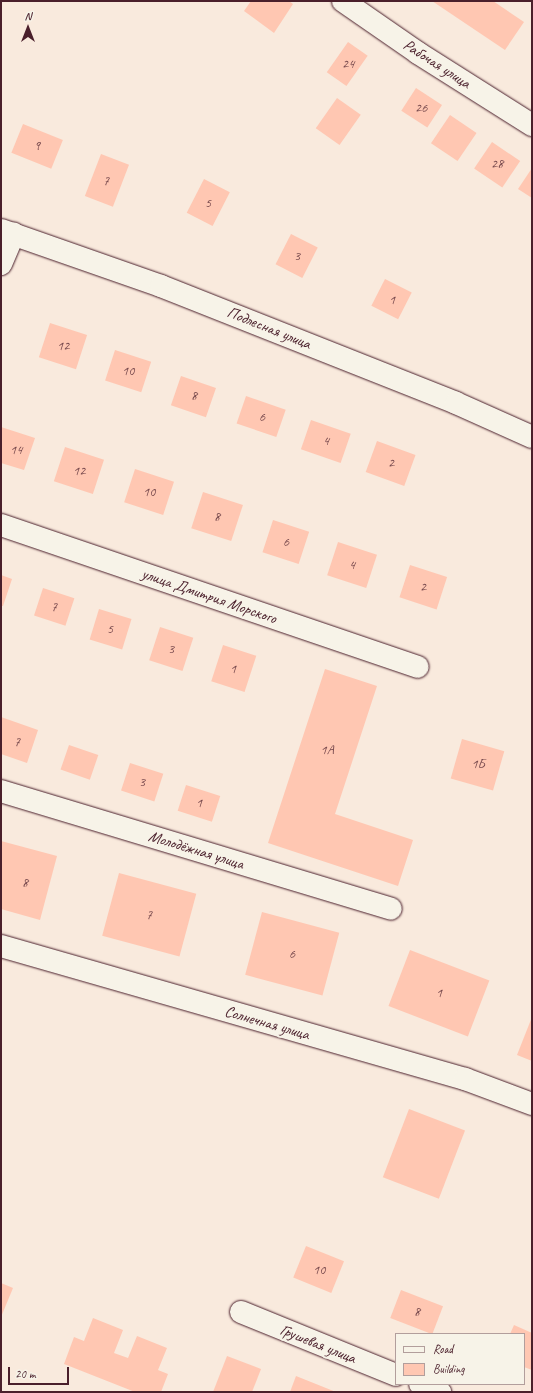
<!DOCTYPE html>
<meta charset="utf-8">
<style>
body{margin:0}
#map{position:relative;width:533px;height:1393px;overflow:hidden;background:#f9eadd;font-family:Caveat,sans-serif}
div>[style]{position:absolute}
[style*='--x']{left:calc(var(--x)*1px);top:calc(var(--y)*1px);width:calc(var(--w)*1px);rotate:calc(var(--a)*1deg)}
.building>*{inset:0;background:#ffc7b2;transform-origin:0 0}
.roads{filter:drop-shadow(0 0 1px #4a1f2b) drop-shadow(0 0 1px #4a1f2b)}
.minor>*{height:22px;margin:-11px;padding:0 11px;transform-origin:11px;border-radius:11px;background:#f7f3e8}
span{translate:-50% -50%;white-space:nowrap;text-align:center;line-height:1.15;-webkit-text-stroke:4px #f7f3e8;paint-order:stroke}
.number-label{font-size:14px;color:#77494d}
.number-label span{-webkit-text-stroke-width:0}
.street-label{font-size:16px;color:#4a1f2b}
.frame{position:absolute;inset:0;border:2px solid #4a1f2b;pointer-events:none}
.legend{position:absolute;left:395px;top:1333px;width:130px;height:52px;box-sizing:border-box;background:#f7f3e8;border:1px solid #b29e9c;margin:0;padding:5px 7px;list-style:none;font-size:12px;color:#4a1f2b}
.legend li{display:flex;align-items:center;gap:8px;height:20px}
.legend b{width:20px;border:1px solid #b29e9c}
.north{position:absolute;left:8px;top:8px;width:40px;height:40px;-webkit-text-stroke:3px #f7f3e8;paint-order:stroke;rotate:0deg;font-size:11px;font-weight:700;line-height:16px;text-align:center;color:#4a1f2b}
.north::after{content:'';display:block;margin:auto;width:14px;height:18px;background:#4a1f2b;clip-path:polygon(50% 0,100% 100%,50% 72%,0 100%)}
.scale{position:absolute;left:8px;top:1367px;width:61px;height:18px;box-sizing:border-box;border:2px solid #4a1f2b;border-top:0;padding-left:5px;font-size:12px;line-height:14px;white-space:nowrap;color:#4a1f2b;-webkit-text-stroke:3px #f7f3e8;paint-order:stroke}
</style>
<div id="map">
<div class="building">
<div style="clip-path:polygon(251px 1px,289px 1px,293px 4px,274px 33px,244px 11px)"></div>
<div style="clip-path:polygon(432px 1px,493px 1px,524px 22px,505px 50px)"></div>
<div style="left:348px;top:42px;width:24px;height:37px;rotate:35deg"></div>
<div style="left:416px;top:88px;width:31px;height:27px;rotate:33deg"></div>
<div style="left:337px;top:98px;width:29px;height:37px;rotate:35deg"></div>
<div style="left:450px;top:115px;width:32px;height:34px;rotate:34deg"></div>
<div style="left:23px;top:124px;width:43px;height:31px;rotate:22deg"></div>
<div style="left:492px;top:142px;width:34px;height:32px;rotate:34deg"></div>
<div style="left:101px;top:154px;width:30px;height:45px;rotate:21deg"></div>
<div style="clip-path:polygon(532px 168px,532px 198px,518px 189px)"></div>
<div style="left:204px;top:179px;width:29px;height:38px;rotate:27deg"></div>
<div style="left:291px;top:234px;width:30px;height:34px;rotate:27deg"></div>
<div style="left:385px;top:279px;width:30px;height:30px;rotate:27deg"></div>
<div style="left:50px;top:323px;width:39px;height:36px;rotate:18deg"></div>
<div style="left:115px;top:350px;width:38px;height:32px;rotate:18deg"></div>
<div style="left:181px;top:376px;width:37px;height:31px;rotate:19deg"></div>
<div style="left:246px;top:396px;width:42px;height:29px;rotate:19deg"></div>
<div style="left:311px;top:420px;width:42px;height:31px;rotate:19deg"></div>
<div style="clip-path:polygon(1px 427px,35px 438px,24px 470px,1px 463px)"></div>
<div style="left:377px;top:441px;width:41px;height:33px;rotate:20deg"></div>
<div style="left:65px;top:447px;width:41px;height:36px;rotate:18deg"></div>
<div style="left:135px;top:469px;width:41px;height:35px;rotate:18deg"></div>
<div style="left:203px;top:492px;width:42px;height:38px;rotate:18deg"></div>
<div style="left:273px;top:520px;width:38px;height:34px;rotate:18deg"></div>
<div style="left:338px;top:542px;width:41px;height:35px;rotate:18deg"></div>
<div style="left:410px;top:565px;width:39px;height:34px;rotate:18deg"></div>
<div style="clip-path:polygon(1px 575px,12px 579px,3px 606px,1px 606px)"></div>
<div style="left:43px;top:588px;width:33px;height:29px;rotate:18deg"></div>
<div style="left:99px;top:609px;width:34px;height:32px;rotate:17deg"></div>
<div style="left:160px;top:627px;width:35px;height:35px;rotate:18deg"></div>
<div style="left:223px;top:645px;width:35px;height:38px;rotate:18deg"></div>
<div style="clip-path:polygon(325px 669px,377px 686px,335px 814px,413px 840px,398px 886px,268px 843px)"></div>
<div style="clip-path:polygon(1px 717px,38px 730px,27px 763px,1px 754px)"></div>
<div style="left:462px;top:739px;width:44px;height:41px;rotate:16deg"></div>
<div style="left:69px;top:745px;width:31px;height:26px;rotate:19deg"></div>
<div style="left:130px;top:763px;width:35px;height:29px;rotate:18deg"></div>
<div style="left:186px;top:785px;width:36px;height:27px;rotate:18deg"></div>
<div style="clip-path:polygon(1px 841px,57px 856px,40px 920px,1px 909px)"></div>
<div style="left:119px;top:873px;width:80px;height:65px;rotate:15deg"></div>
<div style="left:262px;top:912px;width:80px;height:65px;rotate:15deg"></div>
<div style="left:410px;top:950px;width:85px;height:60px;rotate:21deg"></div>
<div style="clip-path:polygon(532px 1017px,532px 1061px,517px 1055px)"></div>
<div style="left:409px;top:1109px;width:60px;height:73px;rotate:21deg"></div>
<div style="left:306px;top:1246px;width:41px;height:34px;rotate:22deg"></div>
<div style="clip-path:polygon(1px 1283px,13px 1288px,1px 1317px)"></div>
<div style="left:401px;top:1290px;width:45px;height:30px;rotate:21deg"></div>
<div style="clip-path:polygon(93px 1318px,123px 1330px,114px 1353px,128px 1358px,137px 1336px,167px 1348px,158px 1370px,168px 1374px,161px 1392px,135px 1392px,64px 1364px,74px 1337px,84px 1341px)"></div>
<div style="clip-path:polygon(514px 1325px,532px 1333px,532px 1370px,524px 1367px,524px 1334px,510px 1334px)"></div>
<div style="clip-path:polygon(227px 1356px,261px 1369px,252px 1392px,213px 1392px)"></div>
<div style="clip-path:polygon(296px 1376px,336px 1392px,290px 1392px)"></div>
</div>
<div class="roads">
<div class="minor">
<div style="--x:343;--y:1;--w:91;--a:34.7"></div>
<div style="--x:418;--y:53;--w:135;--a:32.3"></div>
<div style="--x:1;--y:230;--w:170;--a:19.3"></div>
<div style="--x:161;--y:286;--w:317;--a:21.6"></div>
<div style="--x:456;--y:403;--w:83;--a:24.1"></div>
<div style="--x:1;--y:264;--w:33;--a:-67"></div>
<div style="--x:1;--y:525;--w:440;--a:18.8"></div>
<div style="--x:1;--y:791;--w:407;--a:16.8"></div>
<div style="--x:1;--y:946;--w:483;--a:16"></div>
<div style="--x:465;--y:1079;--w:72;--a:20.5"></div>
<div style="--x:241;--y:1312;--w:167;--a:22.1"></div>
<div style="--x:420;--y:1384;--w:22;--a:22"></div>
</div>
</div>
<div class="number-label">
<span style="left:348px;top:64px">24</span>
<span style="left:421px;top:108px">26</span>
<span style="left:37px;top:146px">9</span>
<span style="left:497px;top:164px">28</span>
<span style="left:106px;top:181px">7</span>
<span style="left:208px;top:203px">5</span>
<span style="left:297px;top:256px">3</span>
<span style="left:392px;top:300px">1</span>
<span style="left:63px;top:346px">12</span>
<span style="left:128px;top:371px">10</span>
<span style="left:194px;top:396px">8</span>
<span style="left:262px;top:417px">6</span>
<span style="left:326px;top:441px">4</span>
<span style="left:16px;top:450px">14</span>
<span style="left:391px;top:463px">2</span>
<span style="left:79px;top:471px">12</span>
<span style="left:149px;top:492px">10</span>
<span style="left:217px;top:517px">8</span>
<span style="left:286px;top:542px">6</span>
<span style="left:352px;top:565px">4</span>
<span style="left:423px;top:587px">2</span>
<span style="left:54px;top:607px">7</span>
<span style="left:110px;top:629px">5</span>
<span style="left:171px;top:649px">3</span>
<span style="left:233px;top:669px">1</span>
<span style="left:17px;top:742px">7</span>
<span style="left:327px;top:750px">1А</span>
<span style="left:478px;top:764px">1Б</span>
<span style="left:142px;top:782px">3</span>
<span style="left:199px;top:803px">1</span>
<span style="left:25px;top:883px">8</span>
<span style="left:149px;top:915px">7</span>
<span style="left:292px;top:954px">6</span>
<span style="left:439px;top:993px">1</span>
<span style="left:319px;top:1270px">10</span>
<span style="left:417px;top:1312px">8</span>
</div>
<div class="street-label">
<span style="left:437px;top:64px;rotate:33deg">Рабочая улица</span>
<span style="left:269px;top:328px;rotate:22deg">Подлесная улица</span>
<span style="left:209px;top:596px;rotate:19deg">улица Дмитрия Морского</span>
<span style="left:196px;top:850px;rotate:17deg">Молодёжная улица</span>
<span style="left:267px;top:1023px;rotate:16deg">Солнечная улица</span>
<span style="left:318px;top:1344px;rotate:22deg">Грушевая улица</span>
</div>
<div class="frame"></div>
<ul class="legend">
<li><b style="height:5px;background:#f7f3e8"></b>Road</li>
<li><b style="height:11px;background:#ffc7b2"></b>Building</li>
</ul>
<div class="north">N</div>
<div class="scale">20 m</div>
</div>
